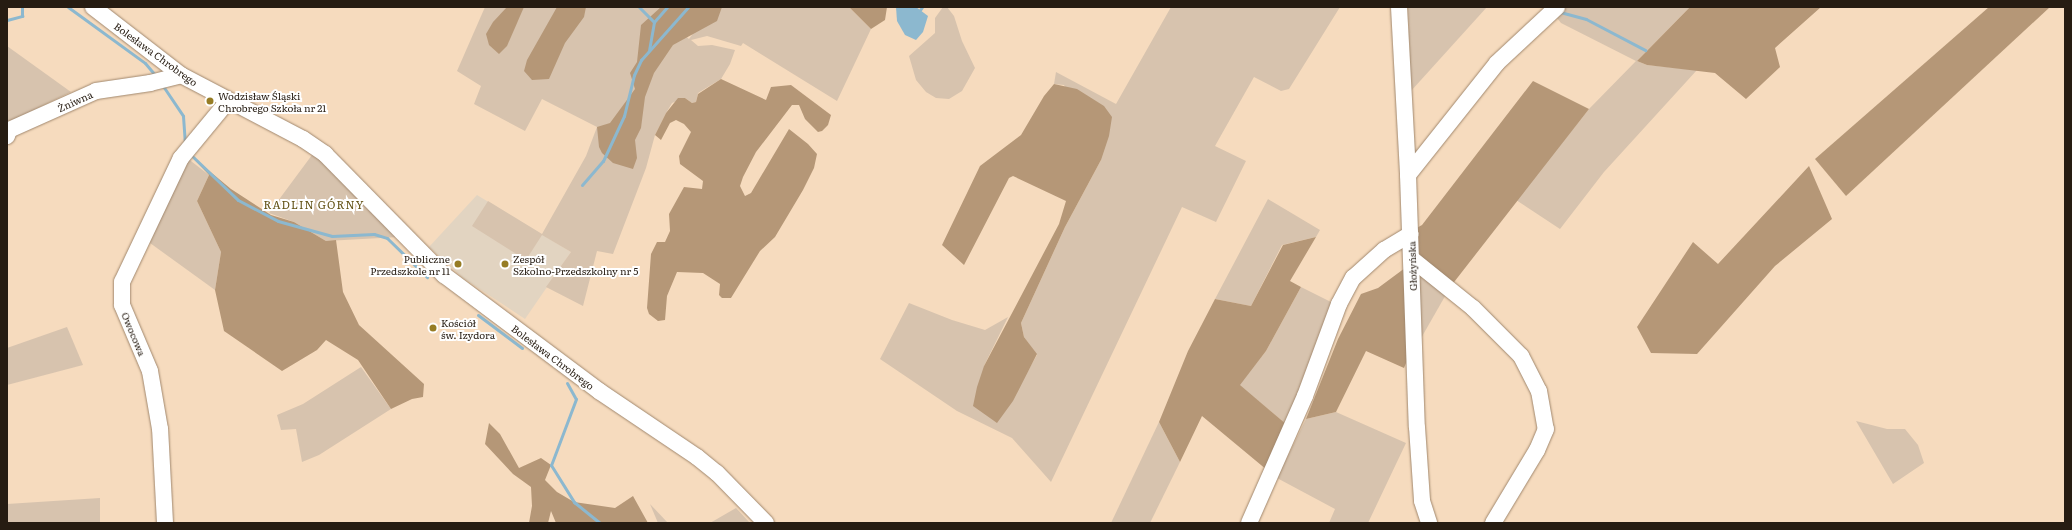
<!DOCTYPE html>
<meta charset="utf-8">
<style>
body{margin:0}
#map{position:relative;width:2072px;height:530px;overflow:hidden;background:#f6dbbe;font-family:Literata,serif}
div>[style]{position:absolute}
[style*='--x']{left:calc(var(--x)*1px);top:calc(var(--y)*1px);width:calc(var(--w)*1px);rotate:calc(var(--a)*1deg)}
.education>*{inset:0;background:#e2d4c1}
.green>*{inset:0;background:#d7c3ae}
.forest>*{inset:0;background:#b59777}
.water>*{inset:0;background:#8cb8cf}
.stream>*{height:3px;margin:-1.5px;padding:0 1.5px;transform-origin:1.5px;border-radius:1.5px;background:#8cb8cf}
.roads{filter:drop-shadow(0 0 1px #a1886e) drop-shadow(0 0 1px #a1886e)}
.minor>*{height:16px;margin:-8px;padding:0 8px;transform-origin:8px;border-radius:8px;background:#fff}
.dots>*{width:11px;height:11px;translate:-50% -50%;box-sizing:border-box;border:2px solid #fff;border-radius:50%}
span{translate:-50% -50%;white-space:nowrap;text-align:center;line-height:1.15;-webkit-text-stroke:4px #fff;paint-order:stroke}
.street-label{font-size:10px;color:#261c12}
.poi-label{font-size:10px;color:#261c12}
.left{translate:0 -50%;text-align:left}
.right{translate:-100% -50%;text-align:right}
.neighbourhood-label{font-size:11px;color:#625114;letter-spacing:1px}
.frame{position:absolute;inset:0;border:8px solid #261c12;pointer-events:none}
</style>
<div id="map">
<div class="education">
<div style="clip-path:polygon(477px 195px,571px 252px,525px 319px,463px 278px,429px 247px)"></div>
</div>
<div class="green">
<div style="clip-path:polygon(485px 7px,683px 7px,682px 33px,689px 39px,712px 7px,849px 7px,871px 29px,837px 101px,743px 43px,741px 46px,707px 36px,691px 40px,698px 46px,712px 45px,735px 50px,730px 64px,721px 79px,698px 93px,696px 102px,692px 103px,685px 98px,672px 103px,666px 113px,655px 135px,646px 168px,613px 254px,597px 251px,583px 306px,546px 287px,571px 252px,542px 235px,526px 260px,472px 226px,488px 201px,542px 234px,586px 156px,597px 127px,542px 99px,525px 131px,474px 104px,481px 86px,457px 71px)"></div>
<div style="clip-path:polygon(943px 7px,947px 7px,954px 16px,962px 41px,975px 68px,962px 91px,949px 99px,936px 98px,926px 92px,916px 80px,909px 56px,935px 33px,935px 18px)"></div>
<div style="clip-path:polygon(1171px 7px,1340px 7px,1289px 89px,1281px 91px,1254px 77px,1215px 146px,1246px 161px,1216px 222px,1182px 207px,1051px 482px,1012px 438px,957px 411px,880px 359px,909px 303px,952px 320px,985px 330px,1008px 317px,984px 366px,1026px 374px,1037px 355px,1024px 337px,1021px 323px,1065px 227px,1101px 160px,1064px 85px,1054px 84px,1056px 72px,1116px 104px)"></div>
<div style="clip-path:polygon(1408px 7px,1487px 7px,1411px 91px)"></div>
<div style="clip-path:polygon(1548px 7px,1690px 7px,1637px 61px,1647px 65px,1697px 70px,1604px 172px,1560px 229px,1516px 200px,1589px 109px,1636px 61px,1561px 23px)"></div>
<div style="clip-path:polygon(7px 46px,71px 92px,7px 123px)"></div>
<div style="clip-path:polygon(312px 155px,345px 176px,399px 237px,326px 241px,294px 222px,269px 213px)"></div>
<div style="clip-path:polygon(187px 158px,209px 175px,197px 201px,221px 252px,215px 290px,150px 243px)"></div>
<div style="clip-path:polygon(1268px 199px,1320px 230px,1316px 237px,1282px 245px,1251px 306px,1215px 299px)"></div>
<div style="clip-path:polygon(1416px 271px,1448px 291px,1420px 340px)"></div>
<div style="clip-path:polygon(1301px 287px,1331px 302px,1286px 424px,1239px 385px,1266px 351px)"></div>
<div style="clip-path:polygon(67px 327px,83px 365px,7px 385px,7px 348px)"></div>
<div style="clip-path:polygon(361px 367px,391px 409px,319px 455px,302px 462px,296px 429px,281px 430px,277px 415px,303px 404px)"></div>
<div style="clip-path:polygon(1336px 412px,1406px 443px,1368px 523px,1329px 523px,1335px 509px,1277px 478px,1306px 419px)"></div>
<div style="clip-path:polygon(1856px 421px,1887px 429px,1905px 429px,1918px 445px,1924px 463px,1893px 484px)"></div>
<div style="clip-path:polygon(1159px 422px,1180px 462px,1150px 523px,1111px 523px)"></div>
<div style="clip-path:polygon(100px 498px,100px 523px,7px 523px,7px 504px)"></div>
<div style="clip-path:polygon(650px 504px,668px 523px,658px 523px)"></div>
<div style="clip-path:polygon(736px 508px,750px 523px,710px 523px)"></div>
</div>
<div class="forest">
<div style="clip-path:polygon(507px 7px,524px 7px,507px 46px,499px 54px,489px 45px,486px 34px,493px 22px)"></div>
<div style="clip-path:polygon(557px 7px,586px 7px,584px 17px,565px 43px,549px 79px,532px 80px,524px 71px,527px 60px)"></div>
<div style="clip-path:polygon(661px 7px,722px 7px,717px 21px,673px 45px,654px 73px,645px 97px,641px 128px,635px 140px,637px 158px,633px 169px,613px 163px,602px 153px,599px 147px,597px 127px,610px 123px,635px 89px,630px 73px,637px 62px,641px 25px)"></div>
<div style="clip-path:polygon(849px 7px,887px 7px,885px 20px,871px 29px)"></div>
<div style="clip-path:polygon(1690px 7px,1821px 7px,1775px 48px,1780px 67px,1746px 99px,1715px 73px,1647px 65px,1637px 61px)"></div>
<div style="clip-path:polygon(1989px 7px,2050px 7px,1846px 196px,1815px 159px)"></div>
<div style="clip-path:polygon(721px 79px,766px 100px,771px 87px,791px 85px,831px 115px,828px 125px,822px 131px,818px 132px,805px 119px,799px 105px,792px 105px,756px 152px,743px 177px,740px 186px,745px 196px,751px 193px,789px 129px,808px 144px,817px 154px,814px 168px,803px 190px,775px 237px,760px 251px,731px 298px,722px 298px,719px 295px,720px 284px,703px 273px,677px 272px,667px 296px,665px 320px,658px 321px,649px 314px,647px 308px,651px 254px,657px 242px,665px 242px,670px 231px,669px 214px,684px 187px,702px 189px,703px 181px,680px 164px,679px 156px,691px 132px,684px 124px,676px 120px,670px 123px,661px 140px,655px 135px,666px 113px,678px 98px,685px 98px,692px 103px,696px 102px,698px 94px)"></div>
<div style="clip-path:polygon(1533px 81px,1589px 109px,1451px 286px,1417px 256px,1415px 229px,1422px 225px)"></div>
<div style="clip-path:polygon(1054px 84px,1077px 89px,1104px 106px,1112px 117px,1109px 136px,1101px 160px,1065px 227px,1021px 323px,1024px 337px,1037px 354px,1013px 401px,997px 423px,973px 406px,977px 387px,984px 366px,1059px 224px,1066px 201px,1013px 176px,1009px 178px,964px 265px,942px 245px,980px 166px,1021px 135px,1044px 96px)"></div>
<div style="clip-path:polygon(189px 154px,231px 189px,271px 215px,294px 222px,326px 241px,336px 240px,343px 292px,359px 325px,424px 384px,423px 397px,412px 399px,391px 409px,358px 360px,326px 340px,317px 350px,282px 371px,224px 331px,215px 290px,221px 252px,197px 201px,209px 175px)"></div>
<div style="clip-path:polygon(1809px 166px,1832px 219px,1775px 266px,1697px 354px,1651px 353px,1637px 327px,1693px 242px,1718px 264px)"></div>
<div style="clip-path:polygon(1316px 237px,1290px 281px,1301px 287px,1266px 351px,1240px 385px,1286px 424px,1267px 470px,1202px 416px,1180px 462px,1159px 422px,1188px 351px,1215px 299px,1251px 306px,1283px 245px)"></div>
<div style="clip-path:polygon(1405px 268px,1408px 358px,1404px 368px,1366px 351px,1336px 412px,1306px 419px,1338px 339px,1361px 294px,1378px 288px)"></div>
<div style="clip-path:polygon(489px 423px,500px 434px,519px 468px,541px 458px,551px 465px,545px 480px,557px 492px,574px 502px,615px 508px,633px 496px,648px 523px,556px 523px,551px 511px,548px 523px,529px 523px,532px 506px,531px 487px,513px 474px,485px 444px)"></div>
</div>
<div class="water">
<div style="clip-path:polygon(896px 7px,916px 7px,928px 16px,923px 32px,916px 40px,905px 35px,897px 21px)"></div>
</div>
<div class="stream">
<div style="--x:68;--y:7;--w:95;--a:36"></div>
<div style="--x:145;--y:63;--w:17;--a:50"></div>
<div style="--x:639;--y:7;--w:21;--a:45"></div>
<div style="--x:654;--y:22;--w:28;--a:100"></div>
<div style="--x:920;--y:10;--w:4;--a:-56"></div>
<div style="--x:1560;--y:12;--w:27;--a:15"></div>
<div style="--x:1586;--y:19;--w:67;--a:27.7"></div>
<div style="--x:7;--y:20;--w:16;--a:-15"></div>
<div style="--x:22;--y:16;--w:9;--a:-90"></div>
<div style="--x:654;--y:22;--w:20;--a:-49"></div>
<div style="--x:163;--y:86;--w:36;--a:56"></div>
<div style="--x:183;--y:116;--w:28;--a:86"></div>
<div style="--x:190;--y:154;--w:66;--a:43.8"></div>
<div style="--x:238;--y:200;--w:45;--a:27.7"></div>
<div style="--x:278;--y:221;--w:56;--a:15.5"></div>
<div style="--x:332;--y:236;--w:42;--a:-2.7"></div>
<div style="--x:374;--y:234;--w:14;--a:17"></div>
<div style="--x:387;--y:238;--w:56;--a:44.3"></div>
<div style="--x:582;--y:185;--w:32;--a:-49"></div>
<div style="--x:603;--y:161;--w:50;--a:-65"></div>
<div style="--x:624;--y:116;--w:42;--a:-76.3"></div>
<div style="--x:634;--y:75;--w:17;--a:-65"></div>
<div style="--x:641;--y:60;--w:71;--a:-48.4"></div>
<div style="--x:478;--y:315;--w:55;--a:36.9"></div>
<div style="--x:567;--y:383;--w:18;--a:61"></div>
<div style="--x:576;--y:399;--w:71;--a:110.7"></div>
<div style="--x:551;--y:465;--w:44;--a:58.1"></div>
<div style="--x:574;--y:502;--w:33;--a:39"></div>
</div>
<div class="roads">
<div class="minor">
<div style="--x:93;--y:7;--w:111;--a:37.7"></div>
<div style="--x:181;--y:75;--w:138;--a:27.7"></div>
<div style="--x:303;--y:139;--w:27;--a:34"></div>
<div style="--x:325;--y:154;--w:170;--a:45.5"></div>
<div style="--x:444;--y:275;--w:194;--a:36.8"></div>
<div style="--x:599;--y:391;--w:118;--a:34"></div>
<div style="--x:697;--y:457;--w:26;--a:39"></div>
<div style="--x:717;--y:473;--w:70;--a:45.6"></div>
<div style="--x:1399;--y:7;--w:168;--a:86.9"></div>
<div style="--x:1408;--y:175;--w:252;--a:88"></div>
<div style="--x:1417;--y:427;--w:74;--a:86.1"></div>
<div style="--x:1422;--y:501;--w:23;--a:72"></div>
<div style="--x:7;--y:136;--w:6;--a:-72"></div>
<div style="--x:9;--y:130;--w:95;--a:-24.1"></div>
<div style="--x:96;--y:91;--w:55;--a:-8.4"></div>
<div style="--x:150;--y:83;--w:32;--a:-14"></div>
<div style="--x:1408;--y:175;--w:143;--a:-51.5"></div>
<div style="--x:1497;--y:63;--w:82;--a:-43"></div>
<div style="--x:1412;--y:259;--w:78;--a:38.8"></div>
<div style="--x:1473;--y:308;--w:68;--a:45"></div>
<div style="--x:1521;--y:356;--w:39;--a:63"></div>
<div style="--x:1539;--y:391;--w:39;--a:80"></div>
<div style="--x:1546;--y:429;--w:23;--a:113"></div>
<div style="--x:1537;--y:450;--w:85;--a:121.1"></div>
<div style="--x:165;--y:523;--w:94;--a:-93"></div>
<div style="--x:160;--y:429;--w:59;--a:-99.8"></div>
<div style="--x:150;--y:371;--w:72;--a:-113"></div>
<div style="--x:122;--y:305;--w:23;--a:-90"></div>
<div style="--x:122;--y:282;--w:137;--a:-64.6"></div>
<div style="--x:181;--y:158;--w:74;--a:-50.5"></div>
<div style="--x:1249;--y:523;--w:139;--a:-66.2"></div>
<div style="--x:1305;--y:396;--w:98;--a:-69.7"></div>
<div style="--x:1339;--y:304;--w:30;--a:-62"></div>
<div style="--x:1353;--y:278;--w:42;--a:-42.1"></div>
<div style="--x:1384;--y:250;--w:31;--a:-31"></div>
</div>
</div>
<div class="dots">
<div style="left:210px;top:101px;background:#967c24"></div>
<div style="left:458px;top:264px;background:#967c24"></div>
<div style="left:505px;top:264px;background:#967c24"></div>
<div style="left:433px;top:328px;background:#967c24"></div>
</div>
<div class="street-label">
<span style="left:156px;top:54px;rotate:36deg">Bolesława Chrobrego</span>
<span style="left:75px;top:101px;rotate:-24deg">Żniwna</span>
<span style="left:1412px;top:266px;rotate:-92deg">Głożyńska</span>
<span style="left:134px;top:334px;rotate:67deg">Owocowa</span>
<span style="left:553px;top:357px;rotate:37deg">Bolesława Chrobrego</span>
</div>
<div class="poi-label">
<span class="left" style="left:218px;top:101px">Wodzisław Śląski<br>Chrobrego Szkoła nr 21</span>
<span class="right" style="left:450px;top:264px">Publiczne<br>Przedszkole nr 11</span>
<span class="left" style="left:513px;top:264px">Zespół<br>Szkolno-Przedszkolny nr 5</span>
<span class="left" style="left:441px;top:328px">Kościół<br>św. Izydora</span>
</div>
<div class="neighbourhood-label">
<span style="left:314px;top:204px">RADLIN GÓRNY</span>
</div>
<div class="frame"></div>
</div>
